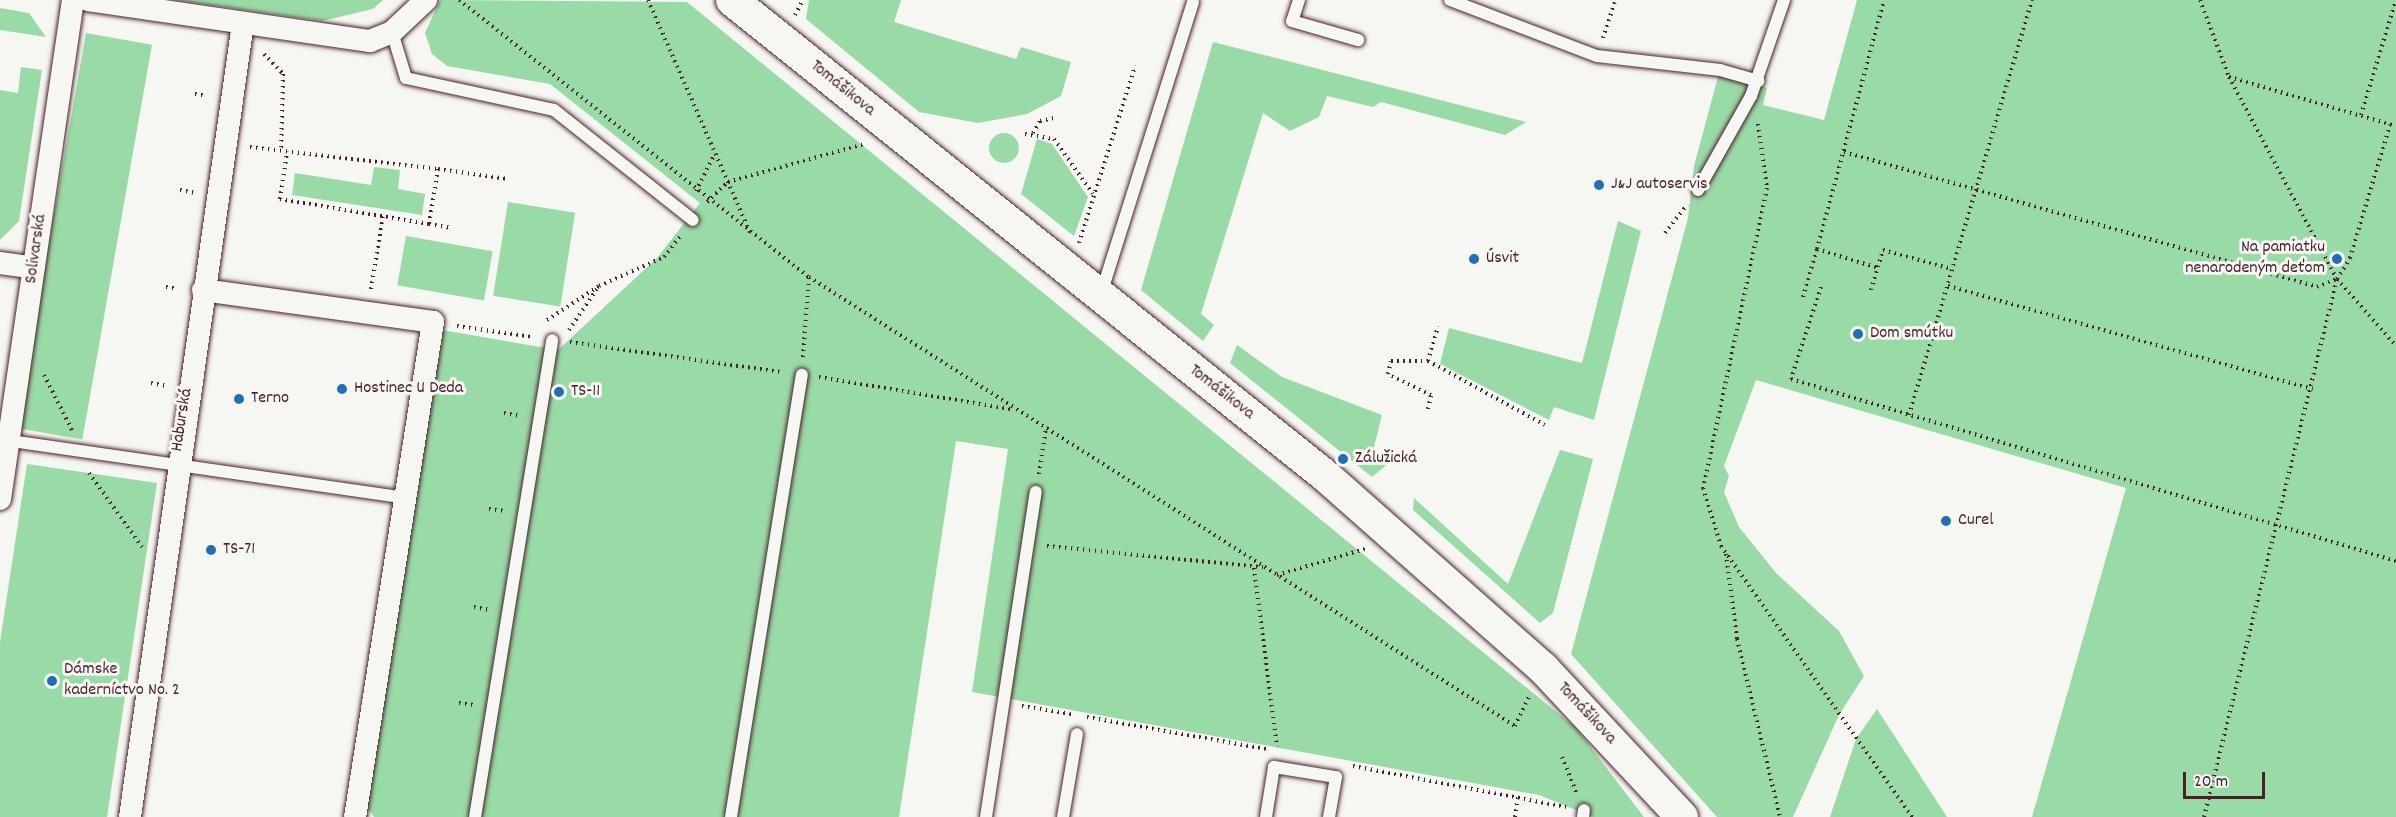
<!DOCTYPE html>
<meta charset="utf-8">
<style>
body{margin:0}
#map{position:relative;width:2396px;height:817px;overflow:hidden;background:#f6f6f2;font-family:Dekko,sans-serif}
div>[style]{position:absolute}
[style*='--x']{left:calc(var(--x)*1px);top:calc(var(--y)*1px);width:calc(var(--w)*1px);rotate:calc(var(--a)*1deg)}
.green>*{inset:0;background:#99dba6;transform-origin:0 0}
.round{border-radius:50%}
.path>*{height:4px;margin-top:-2px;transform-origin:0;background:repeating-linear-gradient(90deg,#4a1f2b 0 1.5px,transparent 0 6px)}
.roads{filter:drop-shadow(0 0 2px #4a1f2b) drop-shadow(0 0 2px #4a1f2b)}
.lane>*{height:12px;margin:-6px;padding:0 6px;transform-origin:6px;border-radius:6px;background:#f6f6f2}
.street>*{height:22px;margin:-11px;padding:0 11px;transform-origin:11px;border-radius:11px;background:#f6f6f2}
.secondary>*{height:32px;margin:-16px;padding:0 16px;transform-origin:16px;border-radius:16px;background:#f6f6f2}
.dots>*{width:16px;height:16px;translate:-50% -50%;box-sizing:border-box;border:3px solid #f6f6f2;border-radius:50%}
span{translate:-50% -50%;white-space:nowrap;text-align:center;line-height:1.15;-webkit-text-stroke:6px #f6f6f2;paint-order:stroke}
.street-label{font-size:18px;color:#4a1f2b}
.poi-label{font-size:18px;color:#4a1f2b}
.left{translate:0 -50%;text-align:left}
.right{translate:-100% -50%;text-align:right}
.scale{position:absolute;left:2183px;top:772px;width:82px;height:27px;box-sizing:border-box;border:3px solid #4a1f2b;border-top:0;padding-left:8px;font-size:18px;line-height:21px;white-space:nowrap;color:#4a1f2b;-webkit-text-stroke:4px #f6f6f2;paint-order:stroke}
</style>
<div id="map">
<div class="green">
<div style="clip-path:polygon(175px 0,383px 0,373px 9px,322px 21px)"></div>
<div style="clip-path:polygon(440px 0,687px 2px,1576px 728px,1644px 817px,1593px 817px,1539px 795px,972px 692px,1008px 449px,956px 441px,899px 817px,374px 817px,367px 807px,442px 330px,558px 350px,657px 258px,700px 203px,550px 84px,447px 66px,432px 54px,425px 33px)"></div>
<div style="clip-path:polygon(809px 0,901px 0,894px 22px,1016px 59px,1021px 47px,1071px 62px,1061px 96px,1027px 114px,978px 123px,919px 112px,806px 19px)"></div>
<div style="clip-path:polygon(1857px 0,2396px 0,2396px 817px,2032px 817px,2126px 488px,1756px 380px,1724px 466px,1729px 476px,1724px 492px,1739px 527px,1776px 573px,1839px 631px,1864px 676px,1839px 715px,1793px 817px,1717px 817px,1571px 654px,1688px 218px,1694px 166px,1719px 73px,1767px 88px,1763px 105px,1824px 120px)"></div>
<div style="clip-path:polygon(0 8px,29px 13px,46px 37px,0 30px)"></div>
<div style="left:86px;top:33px;width:67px;height:401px;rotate:10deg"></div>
<div style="clip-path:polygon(1213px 42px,1526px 122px,1505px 135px,1381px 102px,1373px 107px,1327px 96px,1319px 117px,1290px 131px,1263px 113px,1201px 314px,1214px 325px,1203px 341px,1141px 290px)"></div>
<div style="clip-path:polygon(21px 67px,42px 70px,19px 221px,0 240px,0 90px,18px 93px)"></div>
<div class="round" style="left:989px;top:133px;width:30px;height:30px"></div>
<div style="clip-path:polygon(1037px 139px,1052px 144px,1088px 197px,1074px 236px,1021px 194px)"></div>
<div style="clip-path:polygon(374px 167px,400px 170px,398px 189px,425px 194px,422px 215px,292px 195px,295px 173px,371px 185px)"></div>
<div style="left:508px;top:202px;width:68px;height:95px;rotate:9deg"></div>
<div style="clip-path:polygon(1618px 221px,1641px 231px,1594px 420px,1554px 407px,1549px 420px,1440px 364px,1449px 328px,1582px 363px)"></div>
<div style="left:406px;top:236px;width:88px;height:50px;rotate:10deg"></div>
<div style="clip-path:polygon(1237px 345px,1282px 377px,1382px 415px,1374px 447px,1389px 463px,1372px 477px,1230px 363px)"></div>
<div style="clip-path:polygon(1560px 450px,1593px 459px,1553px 613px,1540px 623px,1413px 510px,1414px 498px,1508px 584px)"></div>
<div style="clip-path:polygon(27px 464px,157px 483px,107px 817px,0 817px,0 642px)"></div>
<div style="clip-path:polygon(1877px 709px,1947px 817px,1830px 817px,1856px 739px)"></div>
</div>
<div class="path">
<div style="--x:459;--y:0;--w:446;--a:38.4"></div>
<div style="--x:809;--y:277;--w:837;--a:32.46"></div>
<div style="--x:1515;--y:726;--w:33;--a:-65"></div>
<div style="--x:648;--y:0;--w:257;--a:66.3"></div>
<div style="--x:2200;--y:0;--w:82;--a:69.4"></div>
<div style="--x:2229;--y:77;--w:229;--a:61.9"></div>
<div style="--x:2337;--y:279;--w:89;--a:48.6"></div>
<div style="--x:795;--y:15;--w:17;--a:-62"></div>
<div style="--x:1603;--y:38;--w:38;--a:-72"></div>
<div style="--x:264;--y:54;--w:28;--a:46"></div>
<div style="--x:283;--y:74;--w:77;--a:91.5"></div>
<div style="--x:2229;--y:77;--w:174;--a:16.4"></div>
<div style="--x:195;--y:94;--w:12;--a:9"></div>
<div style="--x:2361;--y:115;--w:120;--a:-73.1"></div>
<div style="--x:1758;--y:124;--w:65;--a:82"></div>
<div style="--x:1767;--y:188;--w:307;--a:102"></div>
<div style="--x:1703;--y:488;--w:61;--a:72.8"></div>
<div style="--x:1721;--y:546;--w:332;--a:54.8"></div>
<div style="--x:1033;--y:133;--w:14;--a:-60"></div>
<div style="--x:1040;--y:121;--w:14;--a:-12"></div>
<div style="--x:1025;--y:134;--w:29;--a:10"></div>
<div style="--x:1054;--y:139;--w:67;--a:54.7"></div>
<div style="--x:250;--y:147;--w:189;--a:6.7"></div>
<div style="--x:438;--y:169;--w:56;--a:99.3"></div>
<div style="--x:429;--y:224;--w:151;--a:-170.5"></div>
<div style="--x:280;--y:199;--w:48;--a:-81.5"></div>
<div style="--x:1844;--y:152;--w:492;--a:15.9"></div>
<div style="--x:2317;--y:287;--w:22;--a:-22"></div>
<div style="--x:438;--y:169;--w:71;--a:8.1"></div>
<div style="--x:180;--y:190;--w:16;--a:11"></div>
<div style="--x:696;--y:191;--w:42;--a:-63.4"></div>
<div style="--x:707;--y:202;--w:29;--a:-44"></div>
<div style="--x:728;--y:182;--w:141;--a:-15.6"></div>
<div style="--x:429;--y:224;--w:22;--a:10"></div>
<div style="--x:1665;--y:233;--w:36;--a:-52"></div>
<div style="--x:1079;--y:243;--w:186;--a:-72.4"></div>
<div style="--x:1817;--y:249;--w:258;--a:-74.9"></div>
<div style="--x:1948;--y:286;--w:379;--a:15.8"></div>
<div style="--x:166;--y:287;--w:12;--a:9"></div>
<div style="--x:1821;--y:287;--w:97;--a:108.1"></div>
<div style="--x:1791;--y:379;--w:632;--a:16.74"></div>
<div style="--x:371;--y:289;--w:74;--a:-80.7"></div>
<div style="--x:1871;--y:290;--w:42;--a:-73.3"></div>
<div style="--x:1883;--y:250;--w:72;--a:15.4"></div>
<div style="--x:1803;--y:297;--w:50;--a:-73.7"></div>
<div style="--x:1817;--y:249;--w:64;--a:17.3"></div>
<div style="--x:547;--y:320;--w:62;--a:-33.2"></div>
<div style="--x:599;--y:286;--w:71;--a:-24"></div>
<div style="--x:664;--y:257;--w:29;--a:-52"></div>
<div style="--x:457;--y:326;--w:77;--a:8.2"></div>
<div style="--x:569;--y:330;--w:50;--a:-55.7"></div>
<div style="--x:570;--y:342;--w:214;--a:8.1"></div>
<div style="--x:803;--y:357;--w:80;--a:-85.7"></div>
<div style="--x:1428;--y:361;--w:36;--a:-74"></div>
<div style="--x:44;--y:375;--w:62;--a:63"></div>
<div style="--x:819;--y:377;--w:194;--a:9.5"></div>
<div style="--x:151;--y:383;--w:16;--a:11"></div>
<div style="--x:1428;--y:409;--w:14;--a:-78"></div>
<div style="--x:1431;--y:395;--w:48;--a:-154"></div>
<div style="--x:1388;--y:374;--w:13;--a:-77"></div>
<div style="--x:1391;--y:361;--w:37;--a:0"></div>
<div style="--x:1428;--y:361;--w:133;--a:28.7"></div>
<div style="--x:504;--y:413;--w:17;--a:10"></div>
<div style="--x:1909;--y:415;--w:433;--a:-73.5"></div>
<div style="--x:89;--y:473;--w:91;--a:54.4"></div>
<div style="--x:1039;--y:474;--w:48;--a:-81.5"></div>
<div style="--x:489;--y:509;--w:16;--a:7"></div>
<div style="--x:1047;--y:546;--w:217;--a:5.6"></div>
<div style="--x:1726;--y:554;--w:86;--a:82.6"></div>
<div style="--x:1737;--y:639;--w:183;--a:76.4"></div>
<div style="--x:1254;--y:568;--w:180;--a:82.7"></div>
<div style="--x:1277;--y:575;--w:92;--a:-16.5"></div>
<div style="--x:474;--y:607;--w:16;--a:11"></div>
<div style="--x:459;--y:703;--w:15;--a:8"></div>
<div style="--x:1022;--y:706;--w:50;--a:9.3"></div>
<div style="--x:1087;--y:717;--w:182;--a:10.1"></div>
<div style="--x:1562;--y:757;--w:38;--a:68"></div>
<div style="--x:1353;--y:766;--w:217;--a:10.9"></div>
<div style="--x:1515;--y:817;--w:20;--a:-81"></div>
<div style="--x:2204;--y:817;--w:554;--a:-76.11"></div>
<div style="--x:2337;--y:279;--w:25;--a:-58"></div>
<div style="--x:2350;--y:258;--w:139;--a:-73.3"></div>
</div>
<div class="roads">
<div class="lane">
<div style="--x:1299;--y:0;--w:22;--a:108"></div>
<div style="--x:1292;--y:21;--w:69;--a:16.1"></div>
<div style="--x:1450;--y:0;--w:157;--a:20.9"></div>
<div style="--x:1597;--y:56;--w:124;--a:6.5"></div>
<div style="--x:1720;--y:70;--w:40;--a:16"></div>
<div style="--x:392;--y:32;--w:48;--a:73.1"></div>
<div style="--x:406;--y:78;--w:151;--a:12.2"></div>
<div style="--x:554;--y:110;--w:177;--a:38.4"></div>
<div style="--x:1698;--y:190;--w:108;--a:-60.6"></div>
<div style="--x:1751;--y:96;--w:102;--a:-71"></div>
<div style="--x:1101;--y:294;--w:306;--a:-72.5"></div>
<div style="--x:4;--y:440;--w:407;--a:8.2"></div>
<div style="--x:475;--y:817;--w:483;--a:-80.8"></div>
<div style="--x:731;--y:817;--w:448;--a:-80.9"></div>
<div style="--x:986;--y:817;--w:329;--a:-81.3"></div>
<div style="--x:1063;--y:817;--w:84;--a:-80.4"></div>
<div style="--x:1266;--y:817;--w:51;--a:-80.9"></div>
<div style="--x:1274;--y:767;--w:63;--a:9.2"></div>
<div style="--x:1336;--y:777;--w:41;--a:99.9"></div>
<div style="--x:1583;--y:817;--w:7;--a:-82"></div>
</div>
<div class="street">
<div style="--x:88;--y:0;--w:285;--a:8.3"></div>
<div style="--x:370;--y:41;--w:24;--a:-22"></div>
<div style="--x:392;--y:32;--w:47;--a:-43.3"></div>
<div style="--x:0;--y:263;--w:34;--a:8"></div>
<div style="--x:203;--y:290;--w:232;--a:7.9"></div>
<div style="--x:433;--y:322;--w:501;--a:98.95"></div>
<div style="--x:0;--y:499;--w:504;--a:-81.68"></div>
<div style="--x:130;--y:817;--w:802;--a:-81.9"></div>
</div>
<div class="secondary">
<div style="--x:732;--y:0;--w:764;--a:38.73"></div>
<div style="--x:1328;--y:478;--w:287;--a:41.5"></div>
<div style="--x:1543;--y:668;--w:204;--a:47"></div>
</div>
</div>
<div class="dots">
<div style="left:1599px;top:185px;background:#1f6fb2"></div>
<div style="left:1474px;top:259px;background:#1f6fb2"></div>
<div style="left:2337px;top:259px;background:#1f6fb2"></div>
<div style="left:1858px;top:334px;background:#1f6fb2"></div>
<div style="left:342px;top:389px;background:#1f6fb2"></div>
<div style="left:559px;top:392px;background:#1f6fb2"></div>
<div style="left:239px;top:399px;background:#1f6fb2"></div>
<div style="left:1343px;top:459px;background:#1f6fb2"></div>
<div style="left:1946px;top:521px;background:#1f6fb2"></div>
<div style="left:211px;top:550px;background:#1f6fb2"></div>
<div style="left:52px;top:681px;background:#1f6fb2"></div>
</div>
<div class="street-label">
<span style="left:842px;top:89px;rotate:39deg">Tomášikova</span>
<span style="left:37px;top:249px;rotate:-82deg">Solivarská</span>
<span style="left:1221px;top:393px;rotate:38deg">Tomášikova</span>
<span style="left:183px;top:420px;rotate:-81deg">Haburská</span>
<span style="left:1586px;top:714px;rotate:47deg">Tomášikova</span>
</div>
<div class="poi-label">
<span class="left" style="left:1611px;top:185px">J&amp;J autoservis</span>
<span class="right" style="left:2325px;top:259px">Na pamiatku<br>nenarodeným deťom</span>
<span class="left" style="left:1486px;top:259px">Úsvit</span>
<span class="left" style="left:1870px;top:334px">Dom smútku</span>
<span class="left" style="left:354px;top:389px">Hostinec U Deda</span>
<span class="left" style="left:571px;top:392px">TS-11</span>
<span class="left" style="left:251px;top:399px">Terno</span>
<span class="left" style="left:1355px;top:459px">Zálužická</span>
<span class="left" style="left:1958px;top:521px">Curel</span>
<span class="left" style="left:223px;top:550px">TS-71</span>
<span class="left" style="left:64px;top:681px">Dámske<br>kaderníctvo No. 2</span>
</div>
<div class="scale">20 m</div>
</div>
